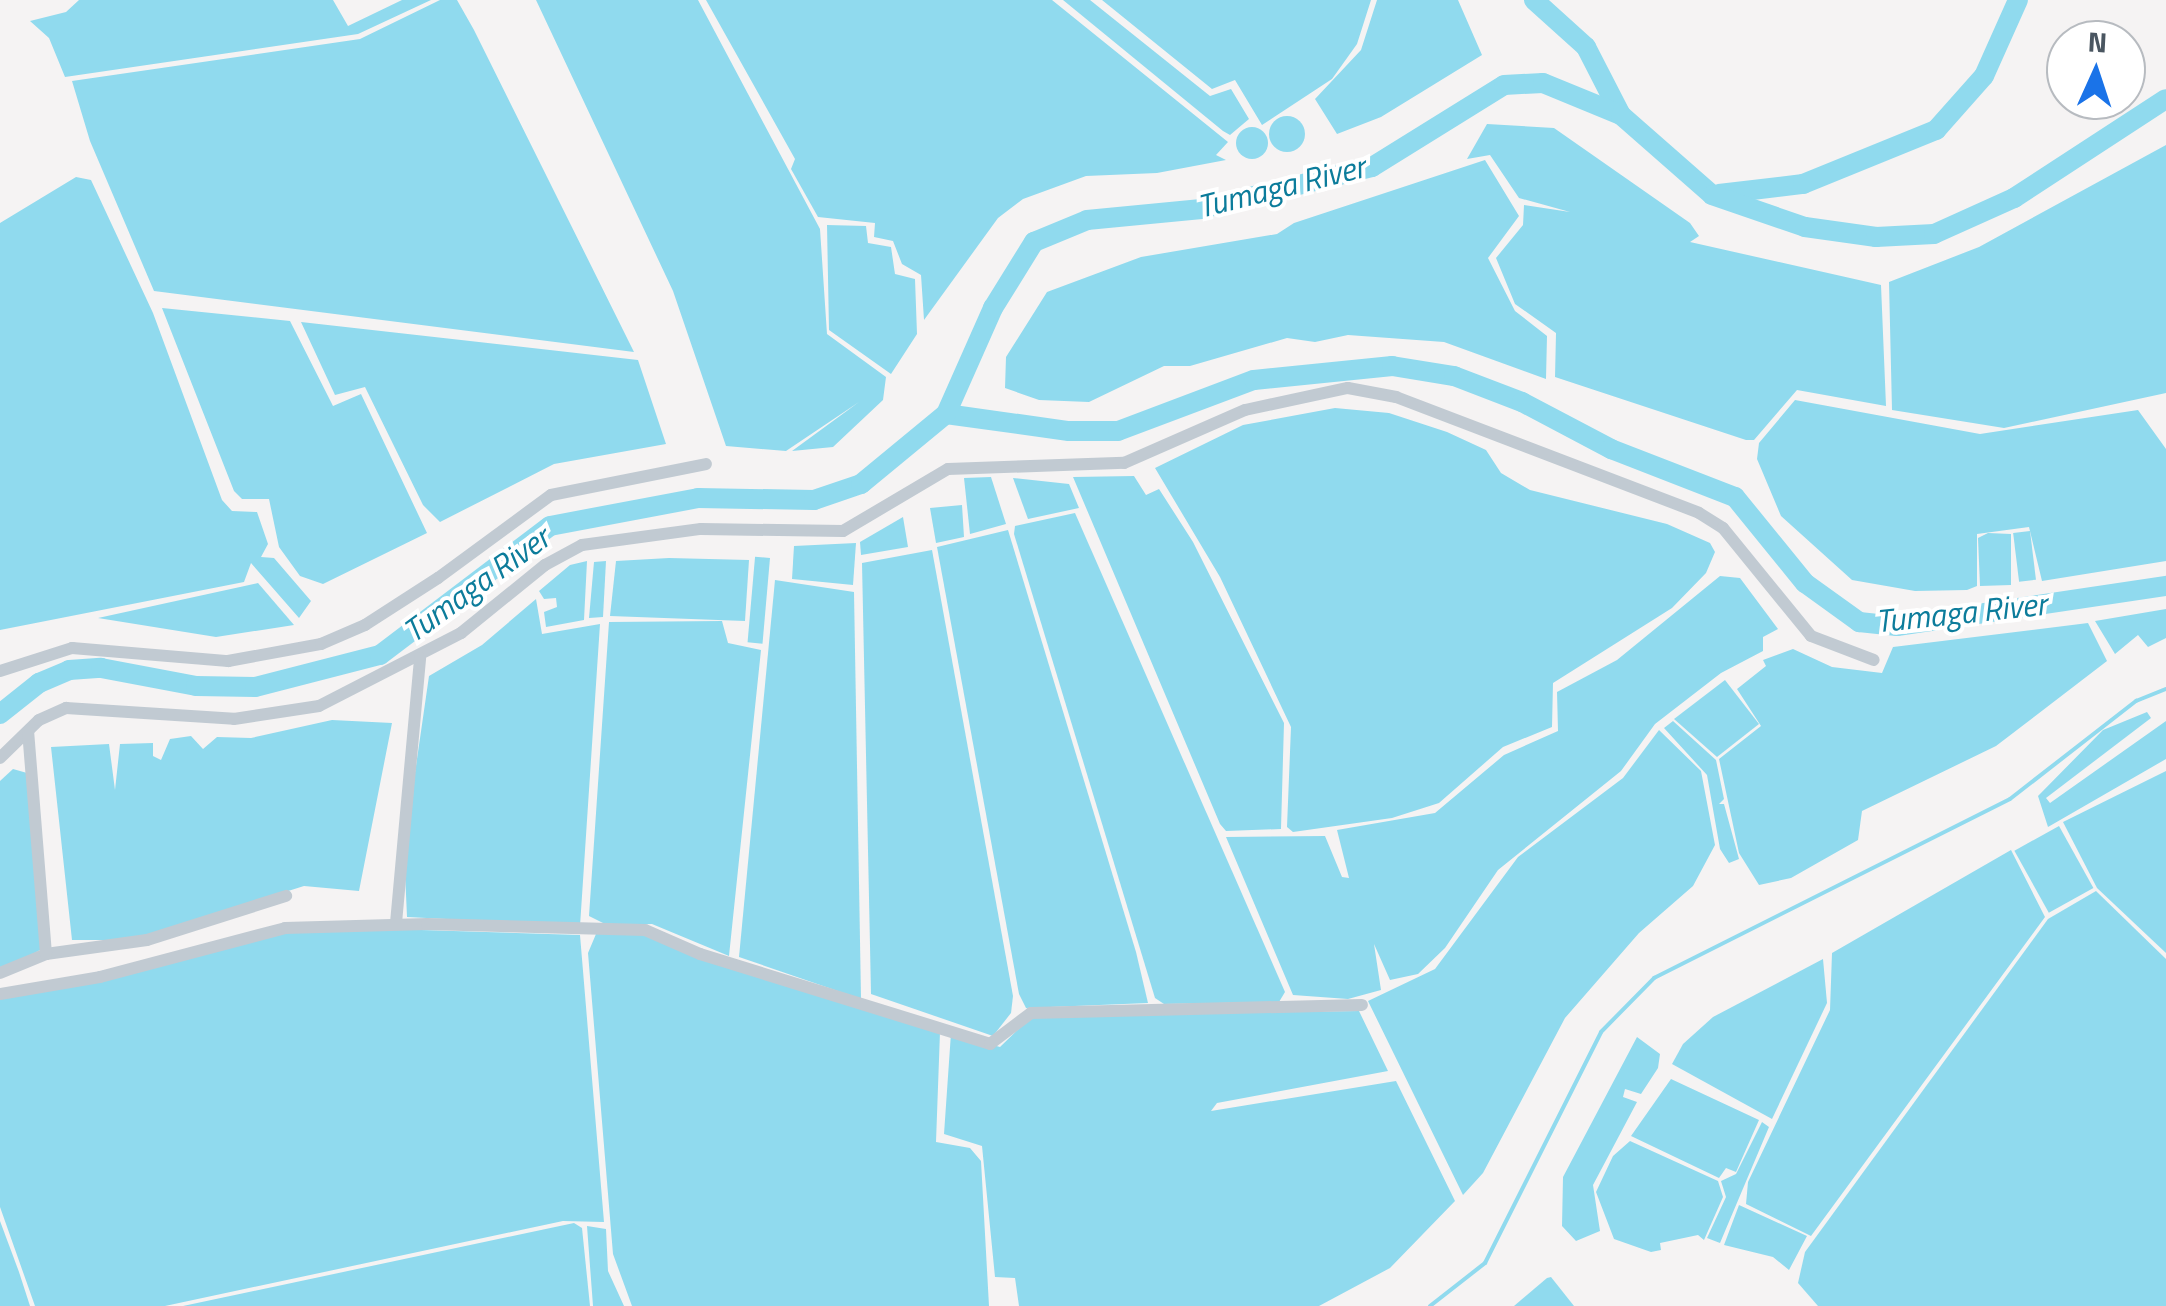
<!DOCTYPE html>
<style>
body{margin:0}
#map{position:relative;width:2166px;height:1306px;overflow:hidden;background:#f5f3f3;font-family:"Titillium Web",sans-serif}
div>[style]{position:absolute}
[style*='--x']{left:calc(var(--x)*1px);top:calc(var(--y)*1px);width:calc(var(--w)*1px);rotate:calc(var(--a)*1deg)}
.water>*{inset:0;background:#90daee;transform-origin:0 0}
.round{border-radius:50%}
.stream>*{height:4px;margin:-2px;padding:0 2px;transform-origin:2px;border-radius:2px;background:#90daee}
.river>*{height:20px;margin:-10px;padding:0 10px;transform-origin:10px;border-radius:10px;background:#90daee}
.minor>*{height:12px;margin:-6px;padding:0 6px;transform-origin:6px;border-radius:6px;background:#c1cad2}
span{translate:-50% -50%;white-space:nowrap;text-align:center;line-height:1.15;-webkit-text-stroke:8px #fff;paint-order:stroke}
.water-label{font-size:32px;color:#0c7c9b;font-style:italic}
.north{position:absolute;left:2046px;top:20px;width:100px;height:100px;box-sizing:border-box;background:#fff;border:2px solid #b7bbc0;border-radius:50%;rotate:3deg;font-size:28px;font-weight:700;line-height:40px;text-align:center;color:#4a5661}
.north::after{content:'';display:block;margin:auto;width:35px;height:45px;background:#1a73e8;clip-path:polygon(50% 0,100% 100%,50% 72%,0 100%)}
</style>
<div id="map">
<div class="water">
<div style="clip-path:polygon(79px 0,333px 0,348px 26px,402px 0,431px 0,358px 34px,65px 77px,49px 38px,30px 21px,66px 12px)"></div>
<div style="clip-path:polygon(440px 0,457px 0,474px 30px,634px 352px,154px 291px,90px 141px,72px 81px,360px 39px)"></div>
<div style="clip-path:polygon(536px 0,698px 0,820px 229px,827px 334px,886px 377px,883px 400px,833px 447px,792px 451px,859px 402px,786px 451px,726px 446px,673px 291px)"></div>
<div style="clip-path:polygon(706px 0,1052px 0,1228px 142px,1216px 155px,1226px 160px,1157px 173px,1086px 176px,1023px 199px,998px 218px,924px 320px,921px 275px,902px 264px,893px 241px,874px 237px,875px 223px,818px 217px,791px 169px,795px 159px)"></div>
<div style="clip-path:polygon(1063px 0,1090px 0,1210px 96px,1231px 89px,1249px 119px,1230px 135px,1223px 131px)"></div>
<div style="clip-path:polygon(1102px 0,1371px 0,1357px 44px,1332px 79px,1262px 125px,1235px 80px,1212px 89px)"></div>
<div style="clip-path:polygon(1377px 0,1458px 0,1482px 55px,1381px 117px,1337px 134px,1315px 99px,1361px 50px)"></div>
<div class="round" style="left:1269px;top:116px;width:36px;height:36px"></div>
<div style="clip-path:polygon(1487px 124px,1554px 128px,1690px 223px,1699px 236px,1690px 242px,1881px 285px,1886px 406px,1797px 390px,1754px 440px,1746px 440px,1555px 377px,1556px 333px,1515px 304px,1496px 258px,1523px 225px,1524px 205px,1570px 212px,1519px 198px,1490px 155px,1467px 159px)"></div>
<div class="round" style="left:1236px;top:127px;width:32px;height:32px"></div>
<div style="clip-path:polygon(2166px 145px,2166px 393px,2004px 428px,1892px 410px,1889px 282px,1979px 247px)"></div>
<div style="clip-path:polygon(1485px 160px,1519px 216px,1488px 258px,1515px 311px,1547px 336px,1546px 379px,1444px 342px,1348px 335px,1315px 342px,1287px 338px,1190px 366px,1164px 366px,1089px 402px,1039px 400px,1005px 388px,1006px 357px,1047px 292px,1141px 257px,1277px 234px,1294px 223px)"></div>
<div style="clip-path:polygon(76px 177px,91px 180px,153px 313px,222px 500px,232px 511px,257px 512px,268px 544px,261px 557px,274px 558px,311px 601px,299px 618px,251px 563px,244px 582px,0 630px,0 223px)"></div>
<div style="clip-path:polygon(827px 225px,866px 226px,868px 243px,891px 247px,895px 274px,915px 279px,917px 334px,891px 374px,829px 330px)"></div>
<div style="clip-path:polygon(162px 308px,290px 321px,333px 406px,361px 394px,427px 533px,323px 584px,300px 576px,279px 547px,269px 499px,242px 499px,234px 491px)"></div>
<div style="clip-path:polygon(301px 322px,638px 360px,666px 444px,554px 464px,440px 522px,423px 505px,365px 387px,335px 395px)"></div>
<div style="clip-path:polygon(1795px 400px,1980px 434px,2138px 410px,2166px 449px,2166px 561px,2042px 581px,2029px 527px,1977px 534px,1977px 586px,1967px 590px,1915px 591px,1852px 580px,1781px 516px,1757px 459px,1759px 443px)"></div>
<div style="clip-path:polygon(1335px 408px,1389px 413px,1447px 432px,1486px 450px,1501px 473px,1530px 490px,1667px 524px,1710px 543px,1715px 552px,1706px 573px,1672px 608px,1553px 683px,1552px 727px,1503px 747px,1439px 803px,1392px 818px,1293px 832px,1287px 827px,1291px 727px,1220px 577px,1155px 468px,1243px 425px)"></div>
<div style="clip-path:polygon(1134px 476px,1146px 495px,1159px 489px,1193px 542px,1284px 723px,1281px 829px,1226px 831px,1220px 824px,1073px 477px)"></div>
<div style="clip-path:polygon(991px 477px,1006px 524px,970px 534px,964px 478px)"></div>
<div style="clip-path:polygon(1013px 478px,1069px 484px,1079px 508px,1028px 519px)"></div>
<div style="clip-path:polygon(962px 505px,964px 537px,936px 543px,930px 508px)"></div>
<div style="clip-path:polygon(1075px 513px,1285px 992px,1279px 1002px,1164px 1004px,1155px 998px,1014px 534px,1015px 526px)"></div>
<div style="clip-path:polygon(903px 517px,908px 547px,861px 555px,860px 542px)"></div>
<div style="clip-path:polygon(1008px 530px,1136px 952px,1148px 1003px,1026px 1008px,1019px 994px,937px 547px)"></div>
<div style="left:2030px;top:531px;width:49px;height:17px;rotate:83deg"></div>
<div style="clip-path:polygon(1988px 533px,2011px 534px,2011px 585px,1980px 586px,1978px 538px)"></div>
<div style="clip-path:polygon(856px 543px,853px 585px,792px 579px,794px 546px)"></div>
<div style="clip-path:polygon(932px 550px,1013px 996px,1011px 1013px,993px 1036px,871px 994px,862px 563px)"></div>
<div style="clip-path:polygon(669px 558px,749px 560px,745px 621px,610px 616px,616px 561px)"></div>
<div style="left:770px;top:558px;width:86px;height:15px;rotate:95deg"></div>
<div style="clip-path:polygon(587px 561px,584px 620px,546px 627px,544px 612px,557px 607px,556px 598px,544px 599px,539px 591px,570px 565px)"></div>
<div style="clip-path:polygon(606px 561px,603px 617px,589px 618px,594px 562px)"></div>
<div style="clip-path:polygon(1720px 576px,1740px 578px,1778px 629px,1763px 637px,1763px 651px,1721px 673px,1655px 724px,1621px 771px,1498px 870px,1445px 948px,1418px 974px,1390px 980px,1374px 944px,1381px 990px,1348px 999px,1293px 995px,1226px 837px,1325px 836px,1342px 877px,1349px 878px,1337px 830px,1435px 813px,1504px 755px,1558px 731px,1557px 692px,1617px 660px)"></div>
<div style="clip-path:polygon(775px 580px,854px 592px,861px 999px,739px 957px)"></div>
<div style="clip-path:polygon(258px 583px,294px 625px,216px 637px,98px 618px)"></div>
<div style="clip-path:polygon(536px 599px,542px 634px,600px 624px,580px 926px,407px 917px,404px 849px,429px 676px,482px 645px)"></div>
<div style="clip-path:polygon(2166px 609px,2166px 638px,2148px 647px,2138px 635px,2115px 654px,2095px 621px)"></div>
<div style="clip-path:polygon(722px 621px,728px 643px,761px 650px,729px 956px,652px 924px,607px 925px,589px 916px,609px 622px)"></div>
<div style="clip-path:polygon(2088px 623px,2107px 661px,1996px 746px,1862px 811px,1858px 840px,1791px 878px,1759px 885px,1739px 853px,1719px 759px,1761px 726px,1737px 689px,1766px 666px,1763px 660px,1793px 649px,1832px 667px,1882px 673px,1893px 647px)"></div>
<div style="clip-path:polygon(1725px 680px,1759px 724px,1717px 757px,1674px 719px)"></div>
<div style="clip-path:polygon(2147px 712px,2151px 718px,2046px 798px,2050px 803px,2166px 721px,2166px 759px,2048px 827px,2038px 796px,2103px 730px)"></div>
<div style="clip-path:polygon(332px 720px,392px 723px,359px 891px,304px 886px,132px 940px,72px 940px,51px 747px,109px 744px,115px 790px,120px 744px,153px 743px,153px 756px,161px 760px,170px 739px,191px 736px,203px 749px,217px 737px,251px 738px)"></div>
<div style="clip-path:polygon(1673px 721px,1716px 760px,1724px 799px,1719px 804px,1724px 804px,1739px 859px,1729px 863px,1720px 849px,1707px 775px,1664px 728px)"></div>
<div style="clip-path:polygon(1659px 730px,1701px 771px,1715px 845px,1693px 886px,1639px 933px,1565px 1018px,1483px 1173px,1463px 1195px,1368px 1001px,1435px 969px,1518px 857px,1623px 778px)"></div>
<div style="clip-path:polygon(13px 769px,27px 773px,44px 948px,0 971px,0 781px)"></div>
<div style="clip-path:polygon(2166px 771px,2166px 953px,2097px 888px,2063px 822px)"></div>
<div style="left:2059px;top:826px;width:71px;height:51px;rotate:61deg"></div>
<div style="clip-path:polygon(2011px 850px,2045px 917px,1811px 1236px,1746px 1204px,1748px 1182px,1830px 1010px,1832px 953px)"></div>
<div style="clip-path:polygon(2096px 891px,2166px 959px,2166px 1306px,1818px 1306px,1798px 1283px,1805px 1252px,2048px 919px)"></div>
<div style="clip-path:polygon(292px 926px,580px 935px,604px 1222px,563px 1221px,165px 1306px,35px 1306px,0 1207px,0 995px)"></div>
<div style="clip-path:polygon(626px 929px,940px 1032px,936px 1142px,970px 1148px,981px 1161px,989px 1306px,632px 1306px,613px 1254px,588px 953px,596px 934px)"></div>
<div style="clip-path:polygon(1823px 959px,1827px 1003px,1772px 1119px,1672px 1064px,1683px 1044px,1713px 1017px)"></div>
<div style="clip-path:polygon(1359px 1011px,1388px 1071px,1217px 1103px,1211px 1111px,1396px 1081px,1455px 1201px,1390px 1268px,1319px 1306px,1019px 1306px,1015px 1278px,995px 1277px,982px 1146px,944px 1134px,951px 1033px,1000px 1047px,1032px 1016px)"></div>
<div style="clip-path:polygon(1637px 1037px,1660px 1054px,1658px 1068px,1641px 1094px,1625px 1089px,1623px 1097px,1637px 1102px,1593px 1185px,1600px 1231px,1576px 1241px,1562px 1226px,1563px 1177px)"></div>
<div style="clip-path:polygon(1671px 1079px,1759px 1120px,1736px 1172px,1726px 1168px,1719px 1178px,1631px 1136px)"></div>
<div style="clip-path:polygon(1762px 1122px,1769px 1127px,1720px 1243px,1707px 1238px,1726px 1197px,1721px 1181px,1736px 1174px)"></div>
<div style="clip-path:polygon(1630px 1141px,1718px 1181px,1723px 1197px,1704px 1240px,1698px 1235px,1660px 1243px,1661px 1250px,1651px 1252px,1614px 1239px,1596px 1192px,1613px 1156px)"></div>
<div style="clip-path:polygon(1739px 1205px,1807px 1236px,1789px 1270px,1773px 1257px,1724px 1245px)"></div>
<div style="clip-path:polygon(0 1221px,19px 1272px,30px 1306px,0 1306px)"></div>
<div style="clip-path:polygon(574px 1223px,582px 1228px,590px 1306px,183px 1306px)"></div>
<div style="clip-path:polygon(587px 1226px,606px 1229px,608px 1271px,624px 1306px,593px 1306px)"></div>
<div style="clip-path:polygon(1551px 1277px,1574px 1306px,1514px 1306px,1547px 1278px)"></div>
</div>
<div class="stream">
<div style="--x:1430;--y:1306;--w:70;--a:-38"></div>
<div style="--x:1485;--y:1263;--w:258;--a:-63.3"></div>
<div style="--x:1601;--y:1032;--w:76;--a:-45.5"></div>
<div style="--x:1654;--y:978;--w:398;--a:-26.7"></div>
<div style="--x:2010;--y:799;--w:160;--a:-37.9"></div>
<div style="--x:2136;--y:701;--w:32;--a:-22"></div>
</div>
<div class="river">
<div style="--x:1534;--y:0;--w:70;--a:42.1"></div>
<div style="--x:1586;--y:47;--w:76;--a:62.8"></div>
<div style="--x:1719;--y:194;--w:85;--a:-6.8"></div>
<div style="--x:1803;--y:184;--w:144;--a:-22.1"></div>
<div style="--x:1936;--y:130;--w:72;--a:-48.4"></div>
<div style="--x:1984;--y:76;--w:83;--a:-65.9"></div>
<div style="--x:946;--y:414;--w:124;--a:7.9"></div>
<div style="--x:1069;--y:431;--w:49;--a:0"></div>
<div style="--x:1118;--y:431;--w:145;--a:-20.6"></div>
<div style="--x:1254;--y:380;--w:139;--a:-5.8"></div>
<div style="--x:1392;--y:366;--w:63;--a:9.2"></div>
<div style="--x:1454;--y:376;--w:73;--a:20.9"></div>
<div style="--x:1522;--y:402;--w:101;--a:27.8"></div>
<div style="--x:1611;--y:449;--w:133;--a:21.2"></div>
<div style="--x:1735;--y:497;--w:111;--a:50.9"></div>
<div style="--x:1805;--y:583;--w:67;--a:35.8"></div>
<div style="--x:1859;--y:622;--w:38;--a:6"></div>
<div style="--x:1897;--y:626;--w:272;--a:-8.5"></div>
<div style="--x:0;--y:714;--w:50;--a:-38.5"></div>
<div style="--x:39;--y:683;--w:33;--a:-23"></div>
<div style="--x:69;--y:670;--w:32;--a:-4"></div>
<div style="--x:101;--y:668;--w:97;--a:10.7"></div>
<div style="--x:196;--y:686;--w:59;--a:1"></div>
<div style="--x:255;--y:687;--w:129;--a:-14.4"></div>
<div style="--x:380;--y:655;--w:213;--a:-37.2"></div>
<div style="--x:550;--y:526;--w:151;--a:-10.7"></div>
<div style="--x:698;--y:498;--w:116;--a:1"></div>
<div style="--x:814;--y:500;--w:50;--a:-18.8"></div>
<div style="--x:861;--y:484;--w:110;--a:-39.5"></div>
<div style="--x:946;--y:414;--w:116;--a:-66.1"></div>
<div style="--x:993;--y:308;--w:78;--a:-58.2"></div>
<div style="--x:1034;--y:242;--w:57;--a:-22.5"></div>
<div style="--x:1087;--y:220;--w:115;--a:-5.5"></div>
<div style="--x:1201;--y:209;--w:176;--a:-13.8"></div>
<div style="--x:1372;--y:167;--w:155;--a:-31.8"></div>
<div style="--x:1504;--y:85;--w:39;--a:-3"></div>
<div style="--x:1543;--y:83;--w:84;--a:22.3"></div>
<div style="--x:1621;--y:115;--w:121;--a:41.3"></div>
<div style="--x:1712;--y:195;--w:98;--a:19"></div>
<div style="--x:1805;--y:227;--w:72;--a:8"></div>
<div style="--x:1876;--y:237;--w:58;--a:-3"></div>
<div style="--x:1934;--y:234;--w:88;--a:-24.2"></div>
<div style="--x:2014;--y:198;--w:181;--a:-33.1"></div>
</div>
<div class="minor">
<div style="--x:0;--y:671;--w:76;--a:-17.7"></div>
<div style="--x:72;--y:648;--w:157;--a:4.8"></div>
<div style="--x:228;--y:661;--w:95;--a:-10.4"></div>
<div style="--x:321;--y:644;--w:48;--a:-23.4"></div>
<div style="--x:365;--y:625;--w:87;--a:-32.8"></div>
<div style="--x:438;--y:578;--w:140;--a:-36.3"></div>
<div style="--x:551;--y:495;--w:158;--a:-11.3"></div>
<div style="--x:0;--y:758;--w:54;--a:-44.3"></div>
<div style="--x:39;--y:720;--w:30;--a:-24"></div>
<div style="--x:66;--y:708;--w:168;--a:3.7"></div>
<div style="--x:234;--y:719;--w:86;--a:-8.7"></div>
<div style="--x:319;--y:706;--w:160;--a:-27.2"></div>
<div style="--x:461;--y:633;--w:108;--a:-39"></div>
<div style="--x:545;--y:565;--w:42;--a:-28.4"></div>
<div style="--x:582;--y:545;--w:120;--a:-7.7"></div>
<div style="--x:701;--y:529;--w:142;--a:0.8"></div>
<div style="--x:843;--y:531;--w:122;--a:-30.6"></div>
<div style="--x:948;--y:469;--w:176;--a:-2"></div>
<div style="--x:1124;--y:463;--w:132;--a:-23.7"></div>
<div style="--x:1245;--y:410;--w:105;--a:-12.1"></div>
<div style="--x:1348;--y:388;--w:49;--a:10.6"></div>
<div style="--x:1396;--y:397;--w:324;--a:20.9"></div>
<div style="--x:1699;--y:513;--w:28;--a:32"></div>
<div style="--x:1723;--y:528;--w:139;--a:50.8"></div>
<div style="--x:1811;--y:636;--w:67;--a:20.9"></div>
<div style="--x:396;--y:923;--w:266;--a:-84.8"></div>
<div style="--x:46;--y:954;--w:102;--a:-7.9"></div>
<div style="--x:147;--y:940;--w:146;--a:-17.6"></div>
<div style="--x:0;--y:973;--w:50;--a:-22.4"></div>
<div style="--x:46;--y:954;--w:223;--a:-94.6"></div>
<div style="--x:0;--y:994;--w:101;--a:-9.6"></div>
<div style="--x:100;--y:977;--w:191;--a:-14.8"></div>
<div style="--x:285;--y:928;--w:142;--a:-1.6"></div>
<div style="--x:427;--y:924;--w:218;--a:1.6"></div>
<div style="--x:645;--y:930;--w:60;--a:23.6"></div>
<div style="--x:700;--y:954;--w:304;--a:17.2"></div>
<div style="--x:990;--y:1044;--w:51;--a:-37.1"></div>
<div style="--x:1031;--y:1013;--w:331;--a:-1.4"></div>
</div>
<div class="water-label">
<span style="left:1281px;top:186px;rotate:-14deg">Tumaga River</span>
<span style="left:476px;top:584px;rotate:-36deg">Tumaga River</span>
<span style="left:1961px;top:612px;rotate:-6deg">Tumaga River</span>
</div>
<div class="north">N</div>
</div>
